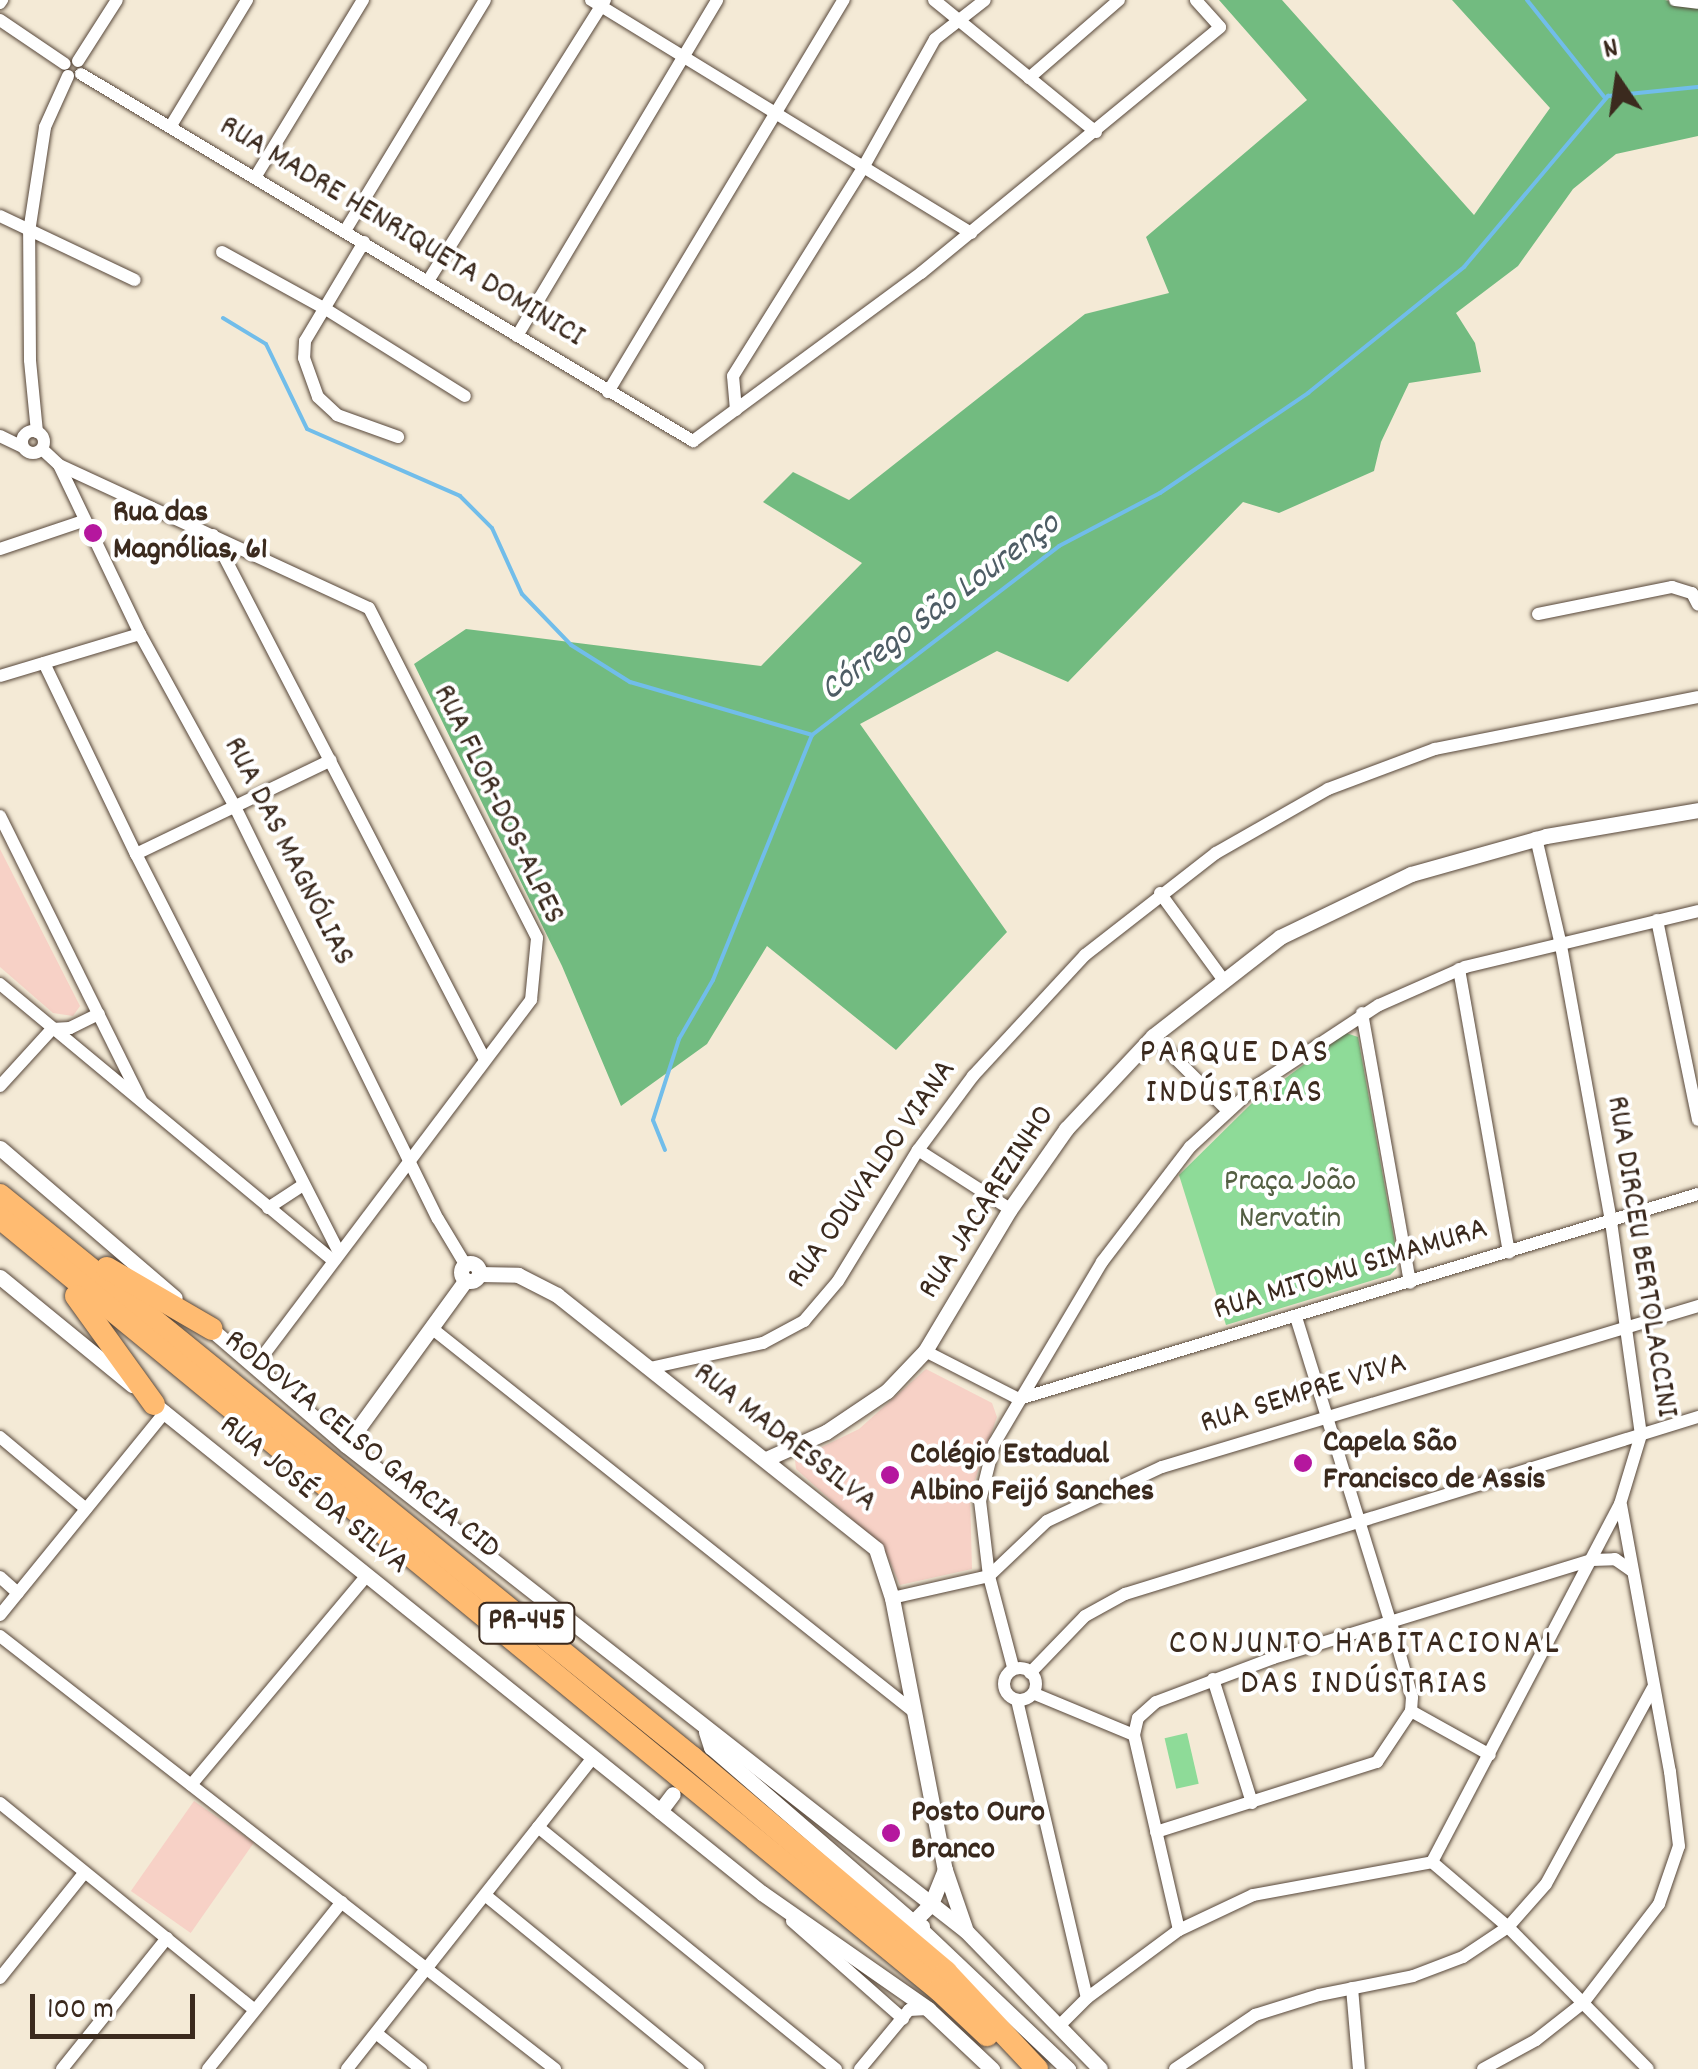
<!DOCTYPE html>
<meta charset="utf-8">
<style>
body{margin:0}
#map{position:relative;width:1698px;height:2069px;overflow:hidden;background:#f4ead6;font-family:Dekko,sans-serif}
div>[style]{position:absolute}
[style*='--x']{left:calc(var(--x)*1px);top:calc(var(--y)*1px);width:calc(var(--w)*1px);rotate:calc(var(--a)*1deg)}
.built>*{inset:0;background:#f7d1c6;transform-origin:0 0}
.green>*{inset:0;background:#8edb98;transform-origin:0 0}
.forest>*{inset:0;background:#72bb80}
.stream>*{height:4px;margin:-2px;padding:0 2px;transform-origin:2px;border-radius:2px;background:#71bdea}
.roads{filter:drop-shadow(0 0 2px #57473a) drop-shadow(0 0 2px #57473a)}
.minor>*{height:12px;margin:-6px;padding:0 6px;transform-origin:6px;border-radius:6px;background:#fff}
.minor>.ring{margin:-6px;padding:0;box-sizing:content-box;background:none;border:12px solid #fff;border-radius:50%}
.tertiary>*{height:15px;margin:-7.5px;padding:0 7.5px;transform-origin:7.5px;border-radius:7.5px;background:#fff}
.tertiary>.ring{margin:-7.5px;padding:0;box-sizing:content-box;background:none;border:15px solid #fff;border-radius:50%}
.motorway>*{height:22px;margin:-11px;padding:0 11px;transform-origin:11px;border-radius:11px;background:#ffbb71}
.dots>*{width:28px;height:28px;translate:-50% -50%;box-sizing:border-box;border:5px solid #fff;border-radius:50%}
span{translate:-50% -50%;white-space:nowrap;text-align:center;line-height:1.15;-webkit-text-stroke:8px #fff;paint-order:stroke}
.shield-label span{padding:2px 8px;background:#fff;border:2px solid;border-radius:8px;-webkit-text-stroke-width:0}
.shield-label{font-size:30px;color:#3b2a1e;font-weight:700}
.street-label{font-size:32px;color:#3b2a1e}
.poi-label{font-size:32px;color:#3b2a1e;font-weight:700}
.left{translate:0 -50%;text-align:left}
.park-label{font-size:32px;color:#545f43}
.water-label{font-size:35px;color:#4e5d65;font-style:italic}
.neighbourhood-label{font-size:35px;color:#3b2a1e;letter-spacing:2.5px}
.north{position:absolute;left:1568px;top:30px;width:100px;height:100px;-webkit-text-stroke:8px #fff;paint-order:stroke;rotate:347deg;font-size:28px;font-weight:700;line-height:40px;text-align:center;color:#3b2a1e}
.north::after{content:'';display:block;margin:auto;width:35px;height:45px;background:#3b2a1e;clip-path:polygon(50% 0,100% 100%,50% 72%,0 100%)}
.scale{position:absolute;left:30px;top:1994px;width:165px;height:45px;box-sizing:border-box;border:5px solid #3b2a1e;border-top:0;padding-left:12px;font-size:30px;line-height:35px;white-space:nowrap;color:#3b2a1e;-webkit-text-stroke:8px #fff;paint-order:stroke}
</style>
<div id="map">
<div class="built">
<div style="clip-path:polygon(0 849px,80px 1006px,73px 1016px,53px 1013px,0 967px)"></div>
<div style="clip-path:polygon(926px 1369px,992px 1403px,997px 1417px,970px 1494px,972px 1569px,900px 1585px,884px 1548px,796px 1469px,795px 1460px,859px 1429px)"></div>
<div style="left:194px;top:1801px;width:73px;height:110px;rotate:35deg"></div>
</div>
<div class="green">
<div style="clip-path:polygon(1346px 1033px,1358px 1037px,1398px 1260px,1396px 1269px,1390px 1275px,1226px 1325px,1179px 1175px,1251px 1104px)"></div>
<div style="left:1187px;top:1733px;width:52px;height:23px;rotate:77deg"></div>
</div>
<div class="forest">
<div style="clip-path:polygon(1219px 0,1282px 0,1474px 215px,1550px 108px,1452px 0,1665px 0,1698px 8px,1698px 136px,1616px 154px,1573px 189px,1518px 266px,1456px 313px,1475px 343px,1481px 372px,1409px 383px,1381px 442px,1374px 471px,1279px 513px,1243px 502px,1068px 682px,997px 651px,860px 724px,1007px 932px,896px 1050px,767px 946px,707px 1044px,621px 1106px,562px 966px,414px 664px,466px 629px,761px 666px,862px 563px,763px 502px,793px 472px,849px 500px,1085px 314px,1169px 293px,1146px 237px,1307px 100px)"></div>
</div>
<div class="stream">
<div style="--x:1527;--y:0;--w:125;--a:51.5"></div>
<div style="--x:223;--y:318;--w:50;--a:31.2"></div>
<div style="--x:266;--y:344;--w:94;--a:64.2"></div>
<div style="--x:307;--y:429;--w:167;--a:23.6"></div>
<div style="--x:460;--y:496;--w:45;--a:45"></div>
<div style="--x:492;--y:528;--w:72;--a:65.6"></div>
<div style="--x:522;--y:594;--w:71;--a:46.1"></div>
<div style="--x:571;--y:645;--w:70;--a:32.1"></div>
<div style="--x:630;--y:682;--w:190;--a:16.2"></div>
<div style="--x:812;--y:735;--w:311;--a:-37.4"></div>
<div style="--x:1059;--y:546;--w:114;--a:-27.7"></div>
<div style="--x:1160;--y:493;--w:179;--a:-34"></div>
<div style="--x:1308;--y:393;--w:201;--a:-38.9"></div>
<div style="--x:1464;--y:267;--w:224;--a:-49.9"></div>
<div style="--x:1608;--y:96;--w:90;--a:-5.7"></div>
<div style="--x:665;--y:1150;--w:32;--a:-112"></div>
<div style="--x:653;--y:1120;--w:85;--a:-72.2"></div>
<div style="--x:679;--y:1039;--w:68;--a:-60"></div>
<div style="--x:713;--y:980;--w:264;--a:-68"></div>
</div>
<div class="roads">
<div class="minor">
<div style="--x:591;--y:0;--w:446;--a:31.5"></div>
<div style="--x:934;--y:0;--w:209;--a:39.2"></div>
<div style="--x:1675;--y:0;--w:23;--a:7"></div>
<div style="--x:0;--y:3;--w:4;--a:-56"></div>
<div style="--x:0;--y:20;--w:78;--a:34.1"></div>
<div style="--x:78;--y:61;--w:72;--a:-57.4"></div>
<div style="--x:81;--y:74;--w:714;--a:30.95"></div>
<div style="--x:693;--y:441;--w:283;--a:-36.4"></div>
<div style="--x:921;--y:273;--w:387;--a:-39.4"></div>
<div style="--x:1220;--y:27;--w:36;--a:-132"></div>
<div style="--x:1029;--y:78;--w:119;--a:-40.9"></div>
<div style="--x:172;--y:124;--w:145;--a:-58.8"></div>
<div style="--x:256;--y:176;--w:206;--a:-58.7"></div>
<div style="--x:0;--y:216;--w:149;--a:25.4"></div>
<div style="--x:345;--y:231;--w:270;--a:-58.8"></div>
<div style="--x:364;--y:242;--w:115;--a:120.8"></div>
<div style="--x:305;--y:341;--w:17;--a:93"></div>
<div style="--x:304;--y:358;--w:41;--a:70.3"></div>
<div style="--x:318;--y:397;--w:26;--a:43"></div>
<div style="--x:337;--y:415;--w:65;--a:19.8"></div>
<div style="--x:222;--y:252;--w:116;--a:28.8"></div>
<div style="--x:324;--y:308;--w:166;--a:32"></div>
<div style="--x:428;--y:281;--w:332;--a:-57.8"></div>
<div style="--x:517;--y:336;--w:391;--a:-59.2"></div>
<div style="--x:608;--y:392;--w:458;--a:-59"></div>
<div style="--x:736;--y:410;--w:34;--a:-95"></div>
<div style="--x:733;--y:376;--w:248;--a:-58"></div>
<div style="--x:864;--y:166;--w:145;--a:-60.8"></div>
<div style="--x:935;--y:39;--w:63;--a:-38"></div>
<div class="ring" style="left:22px;top:431px;width:10px;height:10px"></div>
<div style="--x:37;--y:432;--w:72;--a:-95.6"></div>
<div style="--x:30;--y:360;--w:128;--a:-90.4"></div>
<div style="--x:29;--y:232;--w:106;--a:-81.3"></div>
<div style="--x:45;--y:127;--w:56;--a:-65.7"></div>
<div style="--x:0;--y:436;--w:25;--a:26"></div>
<div style="--x:42;--y:449;--w:23;--a:43"></div>
<div style="--x:59;--y:465;--w:341;--a:24.8"></div>
<div style="--x:369;--y:608;--w:370;--a:63"></div>
<div style="--x:537;--y:938;--w:62;--a:95.5"></div>
<div style="--x:531;--y:1000;--w:458;--a:127"></div>
<div style="--x:59;--y:465;--w:187;--a:64.4"></div>
<div style="--x:140;--y:634;--w:197;--a:61.2"></div>
<div style="--x:235;--y:807;--w:459;--a:63.8"></div>
<div style="--x:438;--y:1219;--w:52;--a:59"></div>
<div style="--x:213;--y:535;--w:591;--a:62.61"></div>
<div style="--x:0;--y:549;--w:88;--a:-18.6"></div>
<div style="--x:1538;--y:614;--w:137;--a:-11.4"></div>
<div style="--x:1672;--y:587;--w:21;--a:17"></div>
<div style="--x:1692;--y:593;--w:13;--a:63"></div>
<div style="--x:44;--y:663;--w:212;--a:64.3"></div>
<div style="--x:136;--y:854;--w:445;--a:63"></div>
<div style="--x:0;--y:676;--w:146;--a:-16.7"></div>
<div style="--x:0;--y:816;--w:317;--a:63.6"></div>
<div style="--x:136;--y:854;--w:216;--a:-25.7"></div>
<div style="--x:1160;--y:893;--w:105;--a:53.9"></div>
<div style="--x:1657;--y:920;--w:204;--a:78.4"></div>
<div style="--x:1459;--y:969;--w:288;--a:80"></div>
<div style="--x:0;--y:984;--w:430;--a:39.7"></div>
<div style="--x:1362;--y:1013;--w:274;--a:79.9"></div>
<div style="--x:1153;--y:1036;--w:103;--a:45"></div>
<div style="--x:0;--y:1086;--w:77;--a:-47.6"></div>
<div style="--x:52;--y:1029;--w:18;--a:-3"></div>
<div style="--x:70;--y:1028;--w:32;--a:-26"></div>
<div style="--x:918;--y:1150;--w:109;--a:32.7"></div>
<div style="--x:268;--y:1208;--w:42;--a:-33.3"></div>
<div style="--x:1296;--y:1317;--w:320;--a:72.8"></div>
<div style="--x:1391;--y:1623;--w:77;--a:74.2"></div>
<div style="--x:1412;--y:1697;--w:14;--a:94"></div>
<div style="--x:1411;--y:1711;--w:90;--a:29.1"></div>
<div style="--x:434;--y:1330;--w:612;--a:38.5"></div>
<div style="--x:925;--y:1351;--w:106;--a:27.1"></div>
<div style="--x:1019;--y:1399;--w:709;--a:-16.8"></div>
<div style="--x:650;--y:1368;--w:116;--a:-12.5"></div>
<div style="--x:763;--y:1343;--w:47;--a:-28.2"></div>
<div style="--x:804;--y:1321;--w:52;--a:-49.6"></div>
<div style="--x:838;--y:1281;--w:153;--a:-58.6"></div>
<div style="--x:918;--y:1150;--w:92;--a:-53.4"></div>
<div style="--x:973;--y:1076;--w:165;--a:-47.2"></div>
<div style="--x:1085;--y:955;--w:166;--a:-37.9"></div>
<div style="--x:1216;--y:853;--w:129;--a:-29.7"></div>
<div style="--x:1328;--y:789;--w:114;--a:-20.5"></div>
<div style="--x:1435;--y:749;--w:268;--a:-11.2"></div>
<div style="--x:0;--y:1437;--w:112;--a:39.9"></div>
<div style="--x:0;--y:1577;--w:24;--a:42"></div>
<div style="--x:892;--y:1598;--w:99;--a:-12.8"></div>
<div style="--x:989;--y:1576;--w:80;--a:-43.5"></div>
<div style="--x:1047;--y:1521;--w:127;--a:-25.2"></div>
<div style="--x:1162;--y:1467;--w:560;--a:-16.72"></div>
<div style="--x:0;--y:1615;--w:262;--a:-50.9"></div>
<div style="--x:0;--y:1636;--w:704;--a:37.96"></div>
<div style="--x:1013;--y:1667;--w:94;--a:-104.8"></div>
<div style="--x:989;--y:1576;--w:76;--a:-96.8"></div>
<div style="--x:980;--y:1501;--w:59;--a:-76.2"></div>
<div style="--x:994;--y:1444;--w:212;--a:-59.3"></div>
<div style="--x:1102;--y:1262;--w:145;--a:-52.6"></div>
<div style="--x:1190;--y:1147;--w:90;--a:-42.7"></div>
<div style="--x:1256;--y:1086;--w:147;--a:-33.4"></div>
<div style="--x:1379;--y:1005;--w:94;--a:-23.8"></div>
<div style="--x:1465;--y:967;--w:240;--a:-13.5"></div>
<div class="ring" style="left:1004px;top:1668px;width:20px;height:20px"></div>
<div style="--x:1030;--y:1673;--w:79;--a:-46"></div>
<div style="--x:1085;--y:1616;--w:46;--a:-28.8"></div>
<div style="--x:1125;--y:1594;--w:600;--a:-17.17"></div>
<div style="--x:1213;--y:1679;--w:130;--a:72.5"></div>
<div style="--x:1035;--y:1694;--w:107;--a:22.5"></div>
<div style="--x:1134;--y:1735;--w:17;--a:-77"></div>
<div style="--x:1138;--y:1718;--w:24;--a:-42"></div>
<div style="--x:1156;--y:1702;--w:125;--a:-20.6"></div>
<div style="--x:1273;--y:1658;--w:334;--a:-17.1"></div>
<div style="--x:1592;--y:1560;--w:23;--a:-2"></div>
<div style="--x:1615;--y:1559;--w:21;--a:35"></div>
<div style="--x:1017;--y:1700;--w:306;--a:76.8"></div>
<div style="--x:1134;--y:1735;--w:200;--a:77"></div>
<div style="--x:191;--y:1785;--w:274;--a:-50"></div>
<div style="--x:0;--y:1803;--w:328;--a:39.1"></div>
<div style="--x:538;--y:1827;--w:384;--a:39.1"></div>
<div style="--x:1156;--y:1832;--w:232;--a:-17.6"></div>
<div style="--x:1377;--y:1762;--w:61;--a:-56.3"></div>
<div style="--x:1432;--y:1862;--w:100;--a:40.5"></div>
<div style="--x:1508;--y:1927;--w:199;--a:45.4"></div>
<div style="--x:485;--y:1895;--w:275;--a:39.2"></div>
<div style="--x:792;--y:1921;--w:148;--a:41.4"></div>
<div style="--x:0;--y:1978;--w:134;--a:-51.3"></div>
<div style="--x:1352;--y:1988;--w:81;--a:85.1"></div>
<div style="--x:1059;--y:2026;--w:40;--a:-45"></div>
<div style="--x:1087;--y:1998;--w:114;--a:-36.5"></div>
<div style="--x:1179;--y:1930;--w:82;--a:-25.3"></div>
<div style="--x:1253;--y:1895;--w:182;--a:-10.4"></div>
<div style="--x:1432;--y:1862;--w:404;--a:-62.3"></div>
<div style="--x:1620;--y:1504;--w:72;--a:-73.1"></div>
<div style="--x:1641;--y:1435;--w:216;--a:-98"></div>
<div style="--x:1611;--y:1221;--w:285;--a:-100.3"></div>
<div style="--x:1560;--y:941;--w:106;--a:-103.1"></div>
<div style="--x:376;--y:2033;--w:58;--a:38.7"></div>
<div style="--x:62;--y:2069;--w:168;--a:-51.3"></div>
<div style="--x:208;--y:2069;--w:214;--a:-51.3"></div>
<div style="--x:347;--y:2069;--w:397;--a:-51.7"></div>
<div style="--x:860;--y:2069;--w:77;--a:-50.3"></div>
<div style="--x:909;--y:2010;--w:19;--a:-3"></div>
<div style="--x:1175;--y:2069;--w:97;--a:-34"></div>
<div style="--x:1255;--y:2015;--w:67;--a:-17.4"></div>
<div style="--x:1319;--y:1995;--w:96;--a:-11.4"></div>
<div style="--x:1413;--y:1976;--w:53;--a:-20.8"></div>
<div style="--x:1463;--y:1957;--w:54;--a:-33.7"></div>
<div style="--x:1508;--y:1927;--w:57;--a:-48.5"></div>
<div style="--x:1546;--y:1884;--w:223;--a:-61.4"></div>
<div style="--x:1483;--y:2069;--w:60;--a:-28.7"></div>
<div style="--x:1536;--y:2040;--w:60;--a:-38.2"></div>
<div style="--x:1583;--y:2003;--w:125;--a:-52.5"></div>
<div style="--x:1659;--y:1904;--w:61;--a:-71"></div>
<div style="--x:1679;--y:1846;--w:75;--a:-96.9"></div>
<div style="--x:1670;--y:1772;--w:271;--a:-100.4"></div>
</div>
<div class="tertiary">
<div style="--x:0;--y:1148;--w:230;--a:40.6"></div>
<div class="ring" style="left:461px;top:1263px;width:3px;height:3px"></div>
<div style="--x:479;--y:1274;--w:39;--a:1"></div>
<div style="--x:518;--y:1275;--w:44;--a:27.1"></div>
<div style="--x:557;--y:1295;--w:408;--a:38.5"></div>
<div style="--x:876;--y:1549;--w:52;--a:71.9"></div>
<div style="--x:892;--y:1598;--w:277;--a:79"></div>
<div style="--x:945;--y:1870;--w:61;--a:71"></div>
<div style="--x:0;--y:1277;--w:171;--a:39.3"></div>
<div style="--x:204;--y:1323;--w:187;--a:40.7"></div>
<div style="--x:346;--y:1445;--w:788;--a:38.09"></div>
<div style="--x:966;--y:1931;--w:192;--a:45.8"></div>
<div style="--x:149;--y:1400;--w:787;--a:38.81"></div>
<div style="--x:762;--y:1893;--w:203;--a:34.9"></div>
<div style="--x:928;--y:2009;--w:88;--a:43.2"></div>
<div style="--x:346;--y:1445;--w:204;--a:-54"></div>
<div style="--x:766;--y:1459;--w:66;--a:-24.2"></div>
<div style="--x:826;--y:1432;--w:73;--a:-33.9"></div>
<div style="--x:887;--y:1391;--w:55;--a:-46.5"></div>
<div style="--x:925;--y:1351;--w:165;--a:-59.1"></div>
<div style="--x:1010;--y:1209;--w:98;--a:-55"></div>
<div style="--x:1066;--y:1129;--w:127;--a:-46.9"></div>
<div style="--x:1153;--y:1036;--w:161;--a:-37.9"></div>
<div style="--x:1280;--y:937;--w:145;--a:-25.7"></div>
<div style="--x:1411;--y:874;--w:140;--a:-15.7"></div>
<div style="--x:1546;--y:836;--w:154;--a:-9.7"></div>
<div style="--x:706;--y:1732;--w:16;--a:72"></div>
<div style="--x:711;--y:1747;--w:267;--a:40.9"></div>
<div style="--x:913;--y:1922;--w:214;--a:43.5"></div>
<div style="--x:660;--y:1811;--w:21;--a:-53"></div>
<div style="--x:922;--y:1926;--w:10;--a:-156"></div>
<div style="--x:913;--y:1922;--w:25;--a:-45"></div>
<div style="--x:931;--y:1904;--w:37;--a:-68"></div>
</div>
<div class="motorway">
<div style="--x:0;--y:1195;--w:893;--a:39.09"></div>
<div style="--x:693;--y:1758;--w:331;--a:40.2"></div>
<div style="--x:946;--y:1972;--w:133;--a:46.8"></div>
<div style="--x:0;--y:1218;--w:1216;--a:39.43"></div>
<div style="--x:939;--y:1990;--w:66;--a:43.2"></div>
<div style="--x:107;--y:1268;--w:121;--a:30.2"></div>
<div style="--x:76;--y:1296;--w:133;--a:54.2"></div>
</div>
</div>
<div class="dots">
<div style="left:93px;top:533px;background:#b5179e"></div>
<div style="left:1303px;top:1463px;background:#b5179e"></div>
<div style="left:890px;top:1475px;background:#b5179e"></div>
<div style="left:891px;top:1833px;background:#b5179e"></div>
</div>
<div class="shield-label">
<span style="left:527px;top:1623px">PR-445</span>
</div>
<div class="street-label">
<span style="left:401px;top:233px;rotate:31deg">RUA MADRE HENRIQUETA DOMINICI</span>
<span style="left:497px;top:805px;rotate:64deg">RUA FLOR-DOS-ALPES</span>
<span style="left:287px;top:852px;rotate:63deg">RUA DAS MAGNÓLIAS</span>
<span style="left:873px;top:1175px;rotate:-55deg">RUA ODUVALDO VIANA</span>
<span style="left:988px;top:1203px;rotate:-57deg">RUA JACAREZINHO</span>
<span style="left:1640px;top:1257px;rotate:81deg">RUA DIRCEU BERTOLACCINI</span>
<span style="left:1351px;top:1271px;rotate:-17deg">RUA MITOMU SIMAMURA</span>
<span style="left:1304px;top:1395px;rotate:-17deg">RUA SEMPRE VIVA</span>
<span style="left:784px;top:1439px;rotate:38deg">RUA MADRESSILVA</span>
<span style="left:361px;top:1446px;rotate:39deg">RODOVIA CELSO GARCIA CID</span>
<span style="left:313px;top:1496px;rotate:39deg">RUA JOSÉ DA SILVA</span>
</div>
<div class="poi-label">
<span class="left" style="left:113px;top:533px">Rua das<br>Magnólias, 61</span>
<span class="left" style="left:1323px;top:1463px">Capela São<br>Francisco de Assis</span>
<span class="left" style="left:910px;top:1475px">Colégio Estadual<br>Albino Feijó Sanches</span>
<span class="left" style="left:911px;top:1833px">Posto Ouro<br>Branco</span>
</div>
<div class="park-label">
<span style="left:1290px;top:1202px">Praça João<br>Nervatin</span>
</div>
<div class="water-label">
<span style="left:941px;top:608px;rotate:-37deg">Córrego São Lourenço</span>
</div>
<div class="neighbourhood-label">
<span style="left:1235px;top:1074px">PARQUE DAS<br>INDÚSTRIAS</span>
<span style="left:1365px;top:1665px">CONJUNTO HABITACIONAL<br>DAS INDÚSTRIAS</span>
</div>
<div class="north">N</div>
<div class="scale">100 m</div>
</div>
